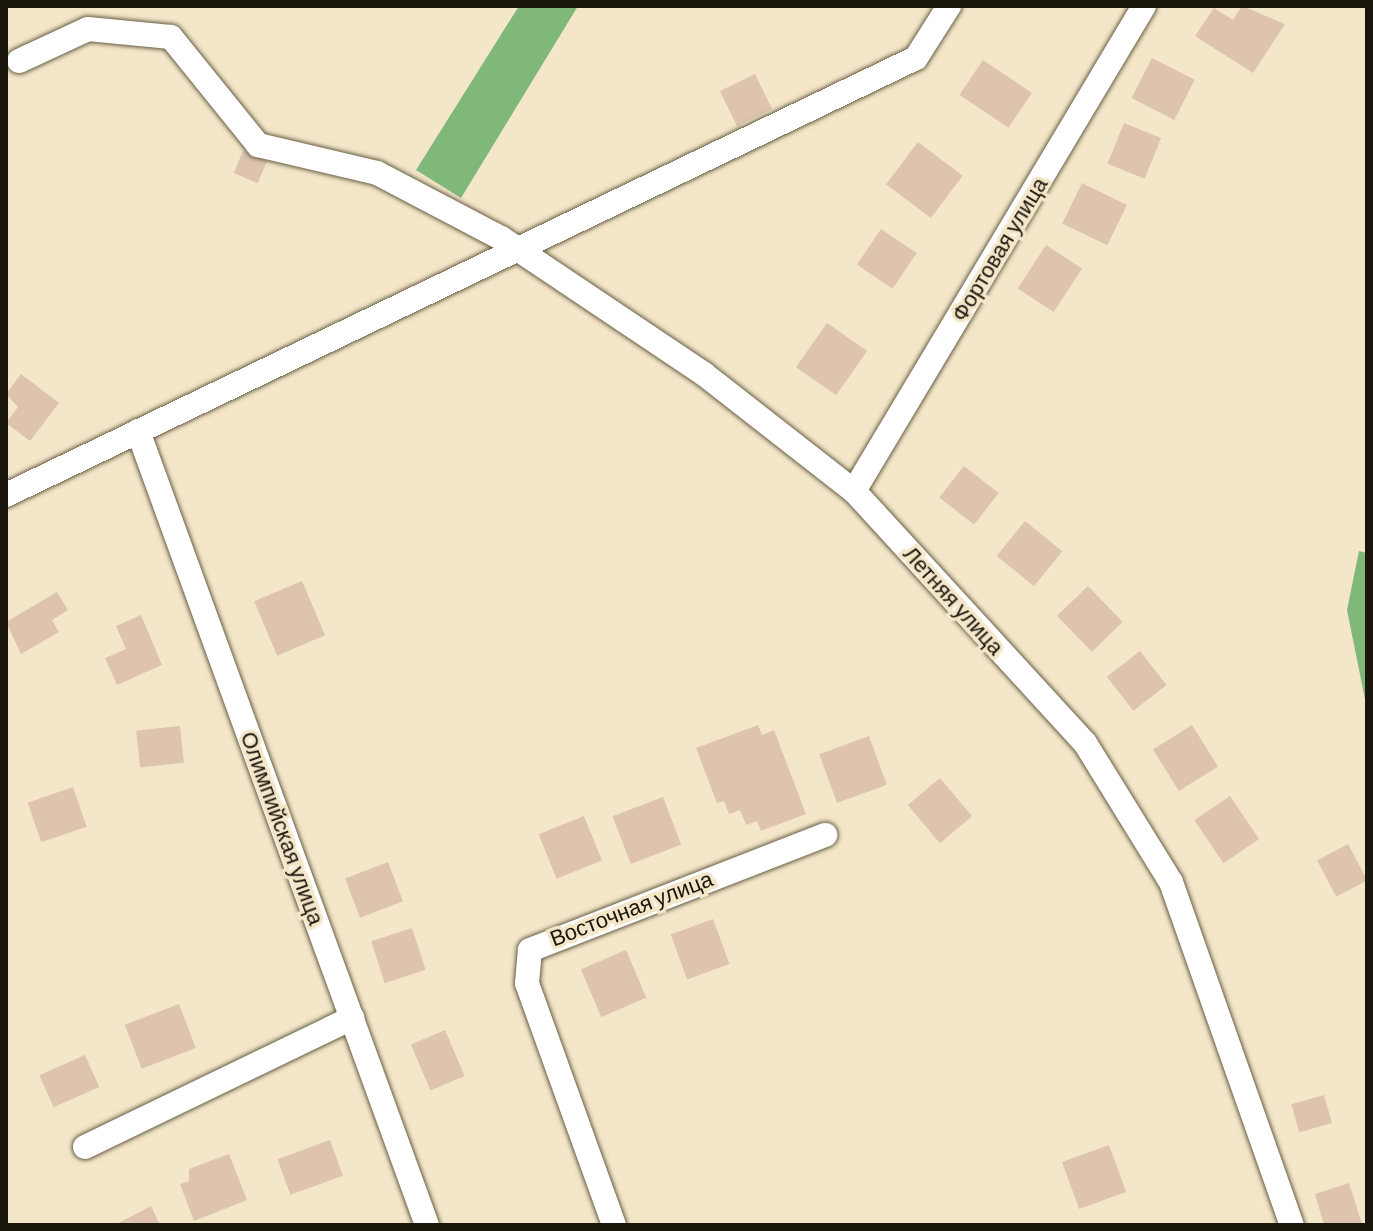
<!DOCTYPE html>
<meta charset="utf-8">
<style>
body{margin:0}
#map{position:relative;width:1373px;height:1231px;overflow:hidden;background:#f3e6c9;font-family:Barlow,sans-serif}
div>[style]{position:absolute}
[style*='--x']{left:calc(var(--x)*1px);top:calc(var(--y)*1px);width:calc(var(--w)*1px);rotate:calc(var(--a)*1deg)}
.water>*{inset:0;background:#7fb878}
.building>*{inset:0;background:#dec4af;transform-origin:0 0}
.roads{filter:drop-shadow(0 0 2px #685e44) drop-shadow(0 0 2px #685e44)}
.minor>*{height:24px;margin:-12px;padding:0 12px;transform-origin:12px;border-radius:12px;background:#fff}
span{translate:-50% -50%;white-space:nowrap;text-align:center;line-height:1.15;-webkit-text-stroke:7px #f3e6c9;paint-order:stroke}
.street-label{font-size:22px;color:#1b160c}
.frame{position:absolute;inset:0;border:8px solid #1b160c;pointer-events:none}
</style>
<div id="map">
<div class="water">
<div style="clip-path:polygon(519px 6px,578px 6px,461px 198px,416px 170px)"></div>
<div style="clip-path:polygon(1359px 551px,1367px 553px,1367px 709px,1347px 610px)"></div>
</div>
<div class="building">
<div style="clip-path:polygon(1242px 6px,1285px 24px,1253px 73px,1195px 36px,1214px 8px,1233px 20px)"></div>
<div style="left:1152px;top:58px;width:48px;height:45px;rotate:27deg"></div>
<div style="left:983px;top:60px;width:59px;height:42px;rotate:34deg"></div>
<div style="left:755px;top:74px;width:39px;height:39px;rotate:64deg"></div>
<div style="left:1124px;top:123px;width:40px;height:44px;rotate:22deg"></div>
<div style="left:918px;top:142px;width:56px;height:53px;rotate:37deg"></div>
<div style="left:243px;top:151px;width:26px;height:24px;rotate:23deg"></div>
<div style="left:1082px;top:183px;width:50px;height:45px;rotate:26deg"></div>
<div style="left:881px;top:229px;width:43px;height:43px;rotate:34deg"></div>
<div style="left:1046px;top:245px;width:43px;height:52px;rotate:33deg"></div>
<div style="left:827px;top:323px;width:49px;height:54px;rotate:35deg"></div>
<div style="clip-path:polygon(21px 374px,59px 403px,30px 441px,6px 423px,18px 407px,6px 394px)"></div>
<div style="left:964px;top:466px;width:44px;height:40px;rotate:38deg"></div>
<div style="left:1025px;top:521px;width:48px;height:45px;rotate:39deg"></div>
<div style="left:302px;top:581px;width:59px;height:52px;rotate:67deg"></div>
<div style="left:1088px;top:586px;width:50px;height:43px;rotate:46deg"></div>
<div style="clip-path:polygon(57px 592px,68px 610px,52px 620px,59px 632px,21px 654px,6px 622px)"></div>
<div style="clip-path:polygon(141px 615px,162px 665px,117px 685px,105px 658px,126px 649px,116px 626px)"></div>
<div style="left:1140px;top:651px;width:43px;height:42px;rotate:52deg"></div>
<div style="clip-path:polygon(758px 725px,762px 735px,774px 730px,806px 814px,761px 831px,757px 821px,746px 825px,740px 810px,729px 814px,724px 801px,717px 803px,696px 748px)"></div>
<div style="left:1192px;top:725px;width:49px;height:46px;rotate:58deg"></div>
<div style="left:180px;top:726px;width:37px;height:44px;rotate:84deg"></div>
<div style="left:869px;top:736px;width:52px;height:53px;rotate:70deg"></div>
<div style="left:940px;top:778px;width:50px;height:42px;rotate:50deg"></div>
<div style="left:73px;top:787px;width:42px;height:48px;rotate:71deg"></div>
<div style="left:1230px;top:796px;width:52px;height:43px;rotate:56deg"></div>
<div style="left:663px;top:797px;width:51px;height:54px;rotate:69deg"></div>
<div style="left:584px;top:816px;width:48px;height:49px;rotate:68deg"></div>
<div style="left:1348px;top:844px;width:41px;height:35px;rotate:62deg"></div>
<div style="left:388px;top:862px;width:42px;height:46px;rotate:69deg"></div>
<div style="left:713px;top:919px;width:48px;height:45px;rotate:70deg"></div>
<div style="left:412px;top:928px;width:44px;height:43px;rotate:72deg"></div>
<div style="left:626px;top:950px;width:52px;height:49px;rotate:67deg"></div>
<div style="left:179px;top:1004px;width:47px;height:58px;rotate:69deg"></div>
<div style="left:445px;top:1030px;width:50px;height:37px;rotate:67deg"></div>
<div style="left:85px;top:1055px;width:35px;height:50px;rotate:66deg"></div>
<div style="left:1324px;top:1095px;width:29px;height:34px;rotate:74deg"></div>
<div style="left:330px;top:1140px;width:38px;height:56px;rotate:70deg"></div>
<div style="left:1109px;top:1145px;width:50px;height:50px;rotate:70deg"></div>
<div style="clip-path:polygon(229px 1154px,247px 1200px,194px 1221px,180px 1184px,189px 1181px,189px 1169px)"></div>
<div style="clip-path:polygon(1349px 1183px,1362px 1224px,1324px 1225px,1315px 1194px)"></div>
<div style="clip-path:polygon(151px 1206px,160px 1225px,115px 1225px)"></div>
</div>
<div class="roads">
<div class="minor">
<div style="--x:19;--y:61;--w:76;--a:-24.9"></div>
<div style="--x:88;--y:29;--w:83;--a:5.5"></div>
<div style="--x:171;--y:37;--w:139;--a:51.1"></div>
<div style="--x:258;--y:145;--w:122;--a:13.2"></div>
<div style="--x:377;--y:173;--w:140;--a:27.7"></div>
<div style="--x:501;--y:238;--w:244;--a:33.8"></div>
<div style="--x:704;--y:374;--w:190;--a:38"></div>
<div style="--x:854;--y:491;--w:342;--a:47.5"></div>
<div style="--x:1085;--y:743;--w:163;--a:58.3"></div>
<div style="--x:1171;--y:882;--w:364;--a:70.6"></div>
<div style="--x:138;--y:431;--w:845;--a:70"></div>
<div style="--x:854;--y:491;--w:565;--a:-59.12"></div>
<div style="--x:6;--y:495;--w:1009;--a:-25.65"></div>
<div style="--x:916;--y:58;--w:62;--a:-57.6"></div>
<div style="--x:85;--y:1147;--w:297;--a:-25.8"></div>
<div style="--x:614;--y:1225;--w:257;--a:-109.8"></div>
<div style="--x:527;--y:983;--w:33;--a:-85"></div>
<div style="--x:530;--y:950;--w:317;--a:-21.3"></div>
</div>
</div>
<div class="street-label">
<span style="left:999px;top:249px;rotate:-59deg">Фортовая улица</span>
<span style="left:954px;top:600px;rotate:48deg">Летняя улица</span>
<span style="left:283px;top:828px;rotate:70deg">Олимпийская улица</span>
<span style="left:631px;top:908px;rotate:-21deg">Восточная улица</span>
</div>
<div class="frame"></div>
</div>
